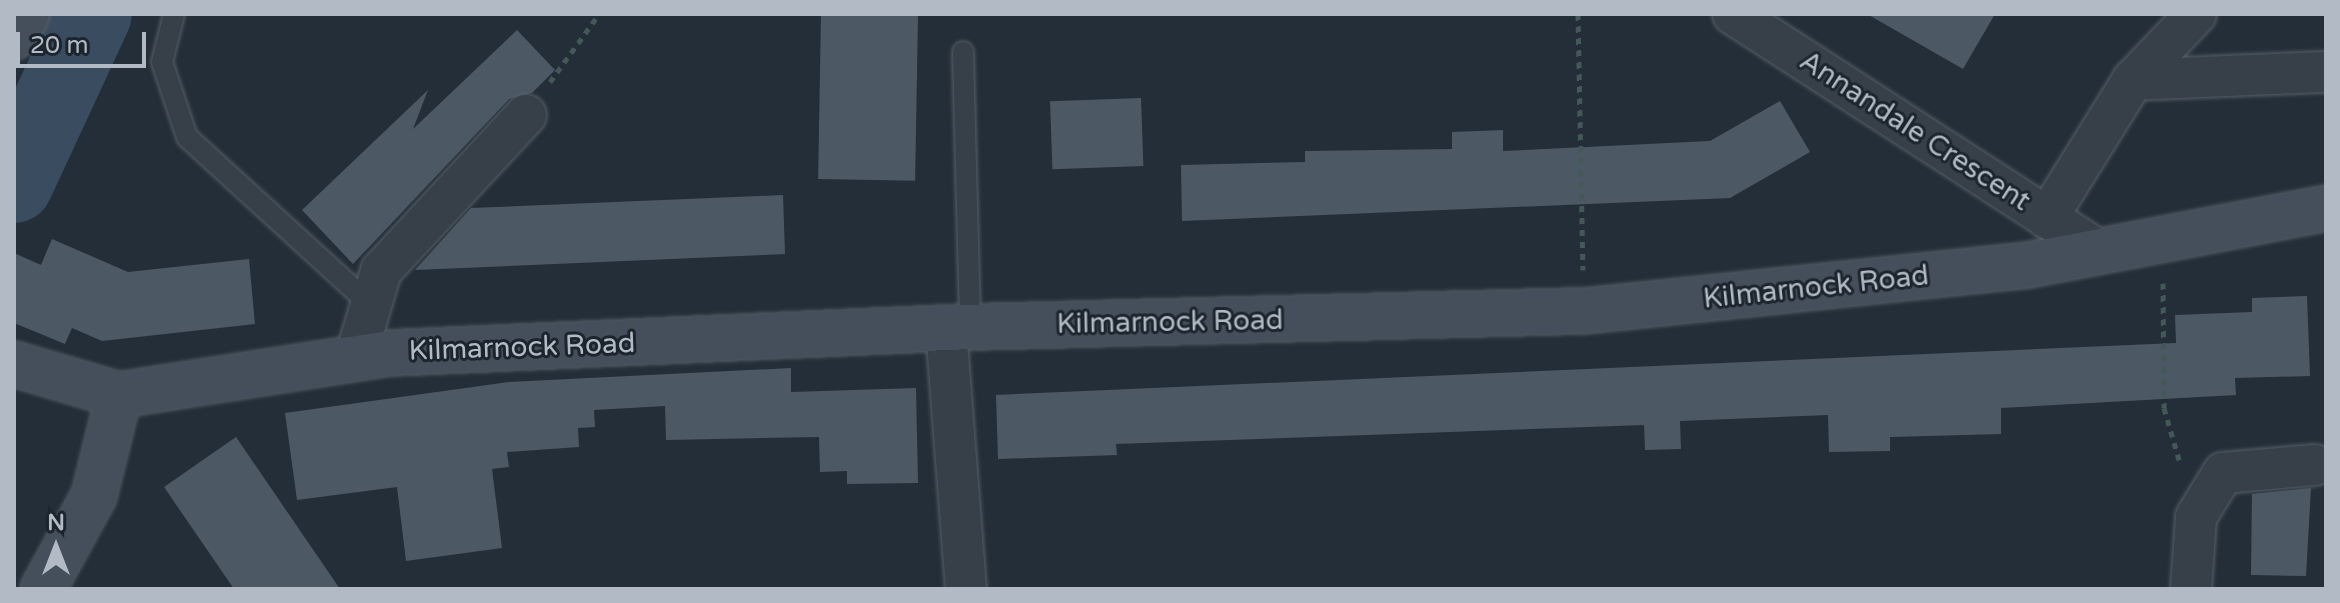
<!DOCTYPE html>
<style>
body{margin:0}
#map{position:relative;width:2340px;height:603px;overflow:hidden;background:#232e38;font-family:"Varela Round",sans-serif}
div>[style]{position:absolute}
[style*='--x']{left:calc(var(--x)*1px);top:calc(var(--y)*1px);width:calc(var(--w)*1px);rotate:calc(var(--a)*1deg)}
.river>*{height:78px;margin:-39px;padding:0 39px;transform-origin:39px;border-radius:39px;background:#3a4d60}
.building>*{inset:0;background:#4c5964;transform-origin:0 0}
.path>*{height:5px;margin-top:-2.5px;transform-origin:0;background:repeating-linear-gradient(90deg,#455858 0 6px,transparent 0 12px)}
.roads{filter:drop-shadow(0 0 2px #555e67) drop-shadow(0 0 2px #555e67)}
.service>*{height:20px;margin:-10px;padding:0 10px;transform-origin:10px;border-radius:10px;background:#374049}
.minor>*{height:40px;margin:-20px;padding:0 20px;transform-origin:20px;border-radius:20px;background:#374049}
.secondary>*{height:44px;margin:-22px;padding:0 22px;transform-origin:22px;border-radius:22px;background:#454f5b}
span{translate:-50% -50%;white-space:nowrap;text-align:center;line-height:1.15;-webkit-text-stroke:6px #1c252d;paint-order:stroke}
.street-label{font-size:28px;color:#b2bbc5}
.frame{position:absolute;inset:0;border:16px solid #b2bbc5;pointer-events:none}
.north{position:absolute;left:16px;top:507px;width:80px;height:80px;-webkit-text-stroke:6px #1c252d;paint-order:stroke;rotate:0deg;font-size:22px;font-weight:700;line-height:32px;text-align:center;color:#b2bbc5}
.north::after{content:'';display:block;margin:auto;width:28px;height:36px;background:#b2bbc5;clip-path:polygon(50% 0,100% 100%,50% 72%,0 100%)}
.scale{position:absolute;left:16px;top:32px;width:130px;height:36px;box-sizing:border-box;border:4px solid #b2bbc5;border-top:0;padding-left:10px;font-size:24px;line-height:28px;white-space:nowrap;color:#b2bbc5;-webkit-text-stroke:6px #1c252d;paint-order:stroke}
</style>
<div id="map">
<div class="river">
<div style="--x:14;--y:184;--w:187;--a:-65.1"></div>
</div>
<div class="building">
<div style="left:821px;top:14px;width:97px;height:165px;rotate:1deg"></div>
<div style="clip-path:polygon(1867px 14px,1995px 14px,1963px 69px)"></div>
<div style="clip-path:polygon(517px 30px,555px 70px,532px 93px,509px 99px,353px 264px,302px 210px,428px 90px,413px 129px)"></div>
<div style="left:1141px;top:98px;width:68px;height:91px;rotate:88deg"></div>
<div style="clip-path:polygon(1780px 101px,1810px 152px,1730px 198px,1182px 221px,1181px 165px,1305px 162px,1305px 151px,1452px 149px,1452px 132px,1503px 130px,1503px 151px,1710px 141px)"></div>
<div style="clip-path:polygon(783px 195px,785px 254px,415px 270px,471px 208px)"></div>
<div style="clip-path:polygon(52px 239px,128px 272px,249px 259px,255px 324px,102px 341px,72px 328px,65px 344px,14px 323px,14px 253px,41px 265px)"></div>
<div style="clip-path:polygon(2307px 296px,2310px 376px,2235px 378px,2236px 395px,2001px 408px,2001px 434px,1890px 437px,1890px 451px,1829px 452px,1828px 415px,1680px 421px,1681px 449px,1645px 450px,1644px 425px,1116px 444px,1117px 455px,998px 459px,996px 395px,2176px 343px,2175px 315px,2252px 312px,2252px 298px)"></div>
<div style="clip-path:polygon(791px 368px,791px 392px,916px 388px,918px 483px,847px 484px,847px 471px,820px 472px,819px 437px,666px 440px,665px 406px,594px 410px,595px 427px,578px 428px,579px 447px,507px 452px,509px 467px,492px 469px,502px 548px,406px 561px,397px 487px,297px 500px,285px 413px,509px 382px)"></div>
<div style="clip-path:polygon(236px 437px,340px 589px,234px 589px,164px 487px)"></div>
<div style="clip-path:polygon(2311px 488px,2306px 576px,2251px 575px,2252px 494px)"></div>
</div>
<div class="path">
<div style="--x:1578;--y:14;--w:256;--a:88.9"></div>
<div style="--x:550;--y:82;--w:84;--a:-54.2"></div>
<div style="--x:2163;--y:283;--w:125;--a:89.5"></div>
<div style="--x:2164;--y:408;--w:57;--a:73.8"></div>
</div>
<div class="roads">
<div class="service">
<div style="--x:174;--y:14;--w:49;--a:104"></div>
<div style="--x:162;--y:62;--w:79;--a:71.6"></div>
<div style="--x:187;--y:137;--w:251;--a:42.4"></div>
<div style="--x:963;--y:52;--w:275;--a:88.5"></div>
</div>
<div class="minor">
<div style="--x:1733;--y:14;--w:432;--a:32.9"></div>
<div style="--x:2133;--y:80;--w:193;--a:-2.4"></div>
<div style="--x:2047;--y:218;--w:163;--a:-58.1"></div>
<div style="--x:2133;--y:80;--w:91;--a:-46.3"></div>
<div style="--x:946;--y:329;--w:261;--a:85.6"></div>
<div style="--x:356;--y:356;--w:89;--a:-73.6"></div>
<div style="--x:381;--y:271;--w:213;--a:-47.1"></div>
<div style="--x:2191;--y:589;--w:72;--a:-86"></div>
<div style="--x:2196;--y:517;--w:52;--a:-58.5"></div>
<div style="--x:2223;--y:473;--w:92;--a:-5"></div>
</div>
<div class="secondary">
<div style="--x:14;--y:37;--w:26;--a:-61"></div>
<div style="--x:14;--y:364;--w:109;--a:16.4"></div>
<div style="--x:119;--y:395;--w:274;--a:-8.8"></div>
<div style="--x:390;--y:353;--w:581;--a:-2.57"></div>
<div style="--x:970;--y:327;--w:613;--a:-1.5"></div>
<div style="--x:1583;--y:311;--w:447;--a:-5.9"></div>
<div style="--x:2028;--y:265;--w:303;--a:-10.8"></div>
<div style="--x:43;--y:589;--w:106;--a:-61.3"></div>
<div style="--x:94;--y:496;--w:104;--a:-76.1"></div>
</div>
</div>
<div class="street-label">
<span style="left:1915px;top:131px;rotate:33deg">Annandale Crescent</span>
<span style="left:1816px;top:287px;rotate:-6deg">Kilmarnock Road</span>
<span style="left:1170px;top:322px;rotate:-1deg">Kilmarnock Road</span>
<span style="left:522px;top:347px;rotate:-2deg">Kilmarnock Road</span>
</div>
<div class="frame"></div>
<div class="north">N</div>
<div class="scale">20 m</div>
</div>
